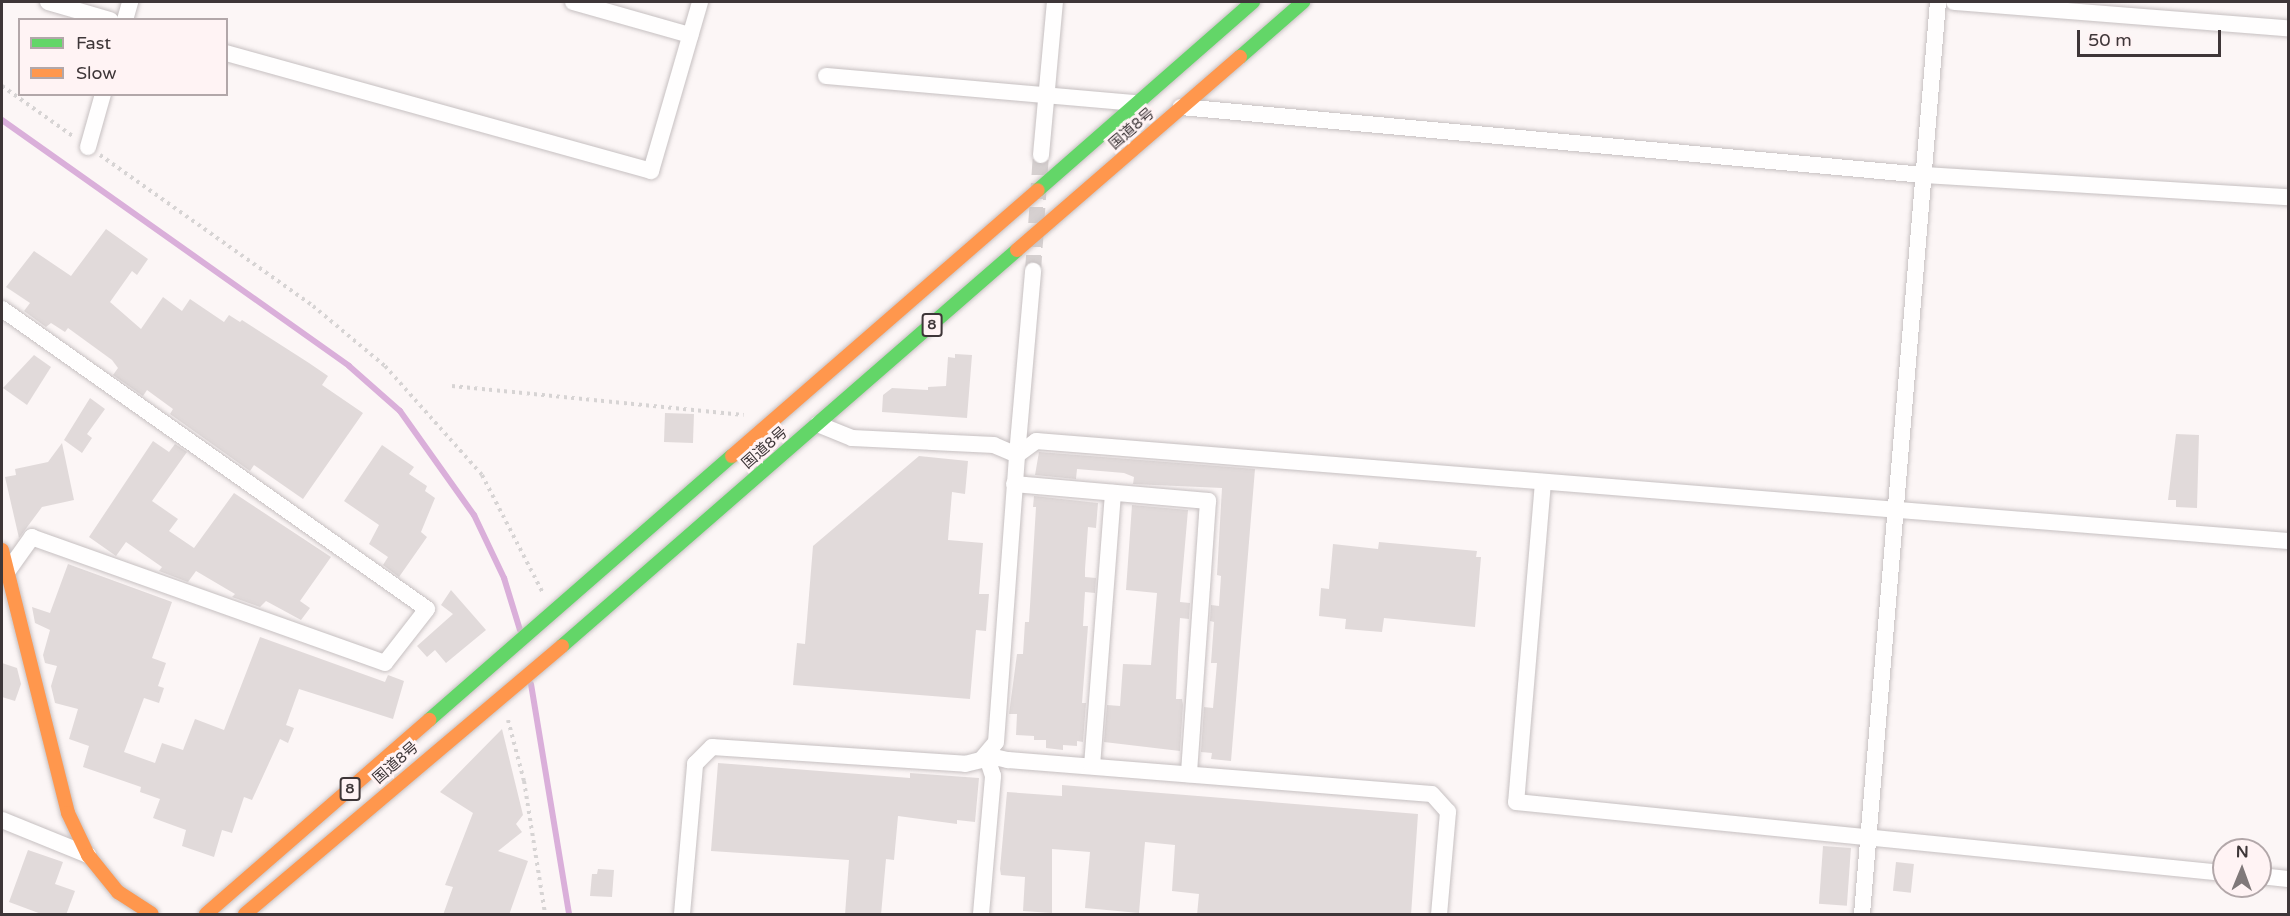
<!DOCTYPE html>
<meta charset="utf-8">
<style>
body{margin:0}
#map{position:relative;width:2290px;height:916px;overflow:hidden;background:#fcf6f6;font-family:"Varela Round","Noto Sans JP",sans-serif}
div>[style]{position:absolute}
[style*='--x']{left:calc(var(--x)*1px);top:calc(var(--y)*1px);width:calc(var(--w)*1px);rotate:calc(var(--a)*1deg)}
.stream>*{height:6px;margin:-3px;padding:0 3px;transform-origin:3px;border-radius:3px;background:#daafda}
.building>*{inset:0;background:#e1dada;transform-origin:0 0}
.street-tunnel>*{height:16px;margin-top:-8px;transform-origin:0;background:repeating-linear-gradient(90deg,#d6d0d0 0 16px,transparent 0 24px)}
.path>*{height:4px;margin-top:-2px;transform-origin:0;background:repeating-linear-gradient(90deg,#d7d4d4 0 3px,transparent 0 7.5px)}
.roads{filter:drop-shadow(0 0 2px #c6c0c1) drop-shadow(0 0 2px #c6c0c1)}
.street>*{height:16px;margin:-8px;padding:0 8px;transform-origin:8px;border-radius:8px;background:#fffefe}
.fast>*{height:14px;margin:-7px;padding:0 7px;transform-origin:7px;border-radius:7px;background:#63d668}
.slow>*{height:14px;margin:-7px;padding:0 7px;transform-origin:7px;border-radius:7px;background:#ff974d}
span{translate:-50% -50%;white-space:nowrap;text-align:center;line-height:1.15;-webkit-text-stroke:6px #fff3f4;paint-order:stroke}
.shield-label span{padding:2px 4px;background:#fff3f4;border:2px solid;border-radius:4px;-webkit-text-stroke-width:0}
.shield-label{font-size:14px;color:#3e3638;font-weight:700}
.street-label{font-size:15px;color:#3e3638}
.frame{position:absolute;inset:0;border:3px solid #3e3638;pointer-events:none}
.legend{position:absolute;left:18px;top:18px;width:210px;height:78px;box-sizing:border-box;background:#fff3f4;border:2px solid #b2a7a9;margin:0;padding:8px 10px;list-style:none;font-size:18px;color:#3e3638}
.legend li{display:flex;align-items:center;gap:12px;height:30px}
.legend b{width:30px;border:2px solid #b2a7a9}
.north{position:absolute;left:2212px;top:838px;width:60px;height:60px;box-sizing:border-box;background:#fff3f4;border:2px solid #b2a7a9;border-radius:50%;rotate:1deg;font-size:16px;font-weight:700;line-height:24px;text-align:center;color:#3e3638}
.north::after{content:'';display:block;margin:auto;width:21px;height:27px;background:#80797a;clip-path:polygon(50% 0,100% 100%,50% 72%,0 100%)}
.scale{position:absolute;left:2077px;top:30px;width:144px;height:27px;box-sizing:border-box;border:3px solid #3e3638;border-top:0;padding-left:8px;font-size:18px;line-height:21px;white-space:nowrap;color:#3e3638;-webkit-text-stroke:4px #fff3f4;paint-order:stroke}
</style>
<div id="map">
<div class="stream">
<div style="--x:2;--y:120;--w:425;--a:35.3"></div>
<div style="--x:349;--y:366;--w:68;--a:41.4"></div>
<div style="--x:400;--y:411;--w:128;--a:54.6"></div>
<div style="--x:474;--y:515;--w:70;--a:64.5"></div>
<div style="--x:504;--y:578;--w:54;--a:72.9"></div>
<div style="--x:531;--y:684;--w:233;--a:80.6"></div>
</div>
<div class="building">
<div style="clip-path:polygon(106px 229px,148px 259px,137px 275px,132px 271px,110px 302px,141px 329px,163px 297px,182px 311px,190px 299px,224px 322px,229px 315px,240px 322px,242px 320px,309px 363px,328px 376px,322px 385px,363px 413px,303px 499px,254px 465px,250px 471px,170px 414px,173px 409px,147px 390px,143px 396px,113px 375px,118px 368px,112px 360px,68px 328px,65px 332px,51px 323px,46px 327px,24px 311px,30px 303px,6px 287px,34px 251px,71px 276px)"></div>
<div style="clip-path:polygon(955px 354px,972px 355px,967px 418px,882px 412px,883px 395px,892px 388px,928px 390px,928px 387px,946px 386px,948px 357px,955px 358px)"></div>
<div style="clip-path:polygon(34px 355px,51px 367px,27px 405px,3px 388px)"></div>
<div style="clip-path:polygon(90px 398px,105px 409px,87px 434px,92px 438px,82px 453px,64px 440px)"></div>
<div style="left:665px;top:413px;width:29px;height:29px;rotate:2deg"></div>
<div style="clip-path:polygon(2176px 434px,2199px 435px,2197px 508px,2176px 507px,2176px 500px,2168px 500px)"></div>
<div style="clip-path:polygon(153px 441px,169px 452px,175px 444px,187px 452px,152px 501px,178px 519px,169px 531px,194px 548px,234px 493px,331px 557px,300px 601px,310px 608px,301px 620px,266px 601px,260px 607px,232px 597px,235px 594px,196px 571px,188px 582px,159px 571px,162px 567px,126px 542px,116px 556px,89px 537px)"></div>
<div style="clip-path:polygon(62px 443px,74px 500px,42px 507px,19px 538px,5px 477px,16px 475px,15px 469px,48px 462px)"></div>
<div style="clip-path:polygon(382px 445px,414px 467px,409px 474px,427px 486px,425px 491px,435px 498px,421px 532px,427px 537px,399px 577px,383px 565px,388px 557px,369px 544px,379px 525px,344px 501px)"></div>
<div style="clip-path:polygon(1039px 452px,1255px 469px,1231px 761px,1211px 759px,1212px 753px,1201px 752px,1204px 707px,1213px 708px,1217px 663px,1211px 663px,1214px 622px,1210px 621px,1211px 605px,1219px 606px,1221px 576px,1217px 575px,1222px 488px,1133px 484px,1134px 477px,1124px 473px,1077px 469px,1076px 479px,1035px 475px)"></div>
<div style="clip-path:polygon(919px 456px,968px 461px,965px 494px,952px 492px,948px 540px,983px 543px,979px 594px,989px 594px,986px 631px,976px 630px,970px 699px,793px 685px,797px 643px,805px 644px,813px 546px)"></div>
<div style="clip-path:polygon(1034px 496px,1098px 503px,1096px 528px,1088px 527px,1085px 569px,1085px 577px,1096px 578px,1095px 593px,1085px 592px,1083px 626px,1088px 626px,1082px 703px,1086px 703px,1083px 742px,1077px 741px,1077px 746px,1063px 745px,1063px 750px,1046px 748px,1046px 740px,1034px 740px,1034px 736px,1016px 735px,1017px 714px,1009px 714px,1017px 654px,1023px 654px,1025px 622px,1029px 622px,1036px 507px,1033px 507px)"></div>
<div style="clip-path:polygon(1132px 505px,1188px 510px,1180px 602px,1190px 603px,1189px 619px,1180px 618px,1178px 652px,1176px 699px,1182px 699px,1183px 705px,1180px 751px,1104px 742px,1107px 705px,1120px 706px,1123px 664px,1151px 665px,1157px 593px,1126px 590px)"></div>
<div style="clip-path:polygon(1379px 542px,1477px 551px,1476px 557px,1481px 557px,1475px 627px,1384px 618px,1382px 632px,1345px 629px,1346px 619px,1319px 616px,1321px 588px,1329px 589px,1333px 544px,1378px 549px)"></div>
<div style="clip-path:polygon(68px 564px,172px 602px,152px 658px,166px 663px,158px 686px,164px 688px,159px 703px,144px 698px,124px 752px,155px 763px,162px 743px,183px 750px,195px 719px,224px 730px,260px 637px,385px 682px,388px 675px,404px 681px,393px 719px,299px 689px,286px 725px,294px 728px,288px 743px,280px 739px,252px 800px,244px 797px,232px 833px,222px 830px,214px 857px,182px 846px,186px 830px,153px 818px,160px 799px,140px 792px,141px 787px,83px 767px,89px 746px,69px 739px,78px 709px,55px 703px,51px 686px,57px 666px,45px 663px,43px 655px,50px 630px,35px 623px,32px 607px,50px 613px)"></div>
<div style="clip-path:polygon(451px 590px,486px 630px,446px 663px,435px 650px,427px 657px,417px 646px,453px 614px,441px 605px)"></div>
<div style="clip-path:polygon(2px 663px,17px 668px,21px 684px,15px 701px,2px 697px)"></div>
<div style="clip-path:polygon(502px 729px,523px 815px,516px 824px,522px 832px,498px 851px,528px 861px,509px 915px,443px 915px,453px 887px,445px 885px,473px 813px,440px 792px)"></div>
<div style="clip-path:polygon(718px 763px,910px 778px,910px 773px,979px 778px,975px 822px,957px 820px,957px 824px,898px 816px,894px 860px,886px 859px,881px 915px,845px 915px,849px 860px,711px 851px)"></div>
<div style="clip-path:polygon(1062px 785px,1418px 814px,1411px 915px,1197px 915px,1199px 894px,1172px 891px,1175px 845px,1145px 842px,1139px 913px,1085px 908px,1090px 852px,1052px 849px,1052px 913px,1023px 911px,1025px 877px,1001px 875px,1000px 869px,1007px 792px,1062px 796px)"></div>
<div style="left:1823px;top:846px;width:28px;height:58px;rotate:4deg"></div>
<div style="clip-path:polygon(28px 850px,63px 862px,55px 884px,75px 891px,66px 915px,44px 915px,9px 902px)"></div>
<div style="left:1896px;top:862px;width:18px;height:29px;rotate:6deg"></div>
<div style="clip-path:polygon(598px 869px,614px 870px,612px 897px,590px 896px,592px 874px,597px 874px)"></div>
</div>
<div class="street-tunnel">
<div style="--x:1033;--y:271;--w:116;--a:-86.1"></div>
</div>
<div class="path">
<div style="--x:2;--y:86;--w:88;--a:35.3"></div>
<div style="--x:100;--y:155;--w:261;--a:35.3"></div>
<div style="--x:313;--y:306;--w:94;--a:39.8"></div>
<div style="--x:385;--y:366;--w:146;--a:48.3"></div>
<div style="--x:482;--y:475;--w:131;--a:62.7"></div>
<div style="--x:452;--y:386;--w:293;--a:5.7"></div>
<div style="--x:508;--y:720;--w:63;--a:75.3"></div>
<div style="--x:524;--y:781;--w:135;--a:81"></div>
</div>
<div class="roads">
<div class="street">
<div style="--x:48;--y:2;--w:65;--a:16.2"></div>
<div style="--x:573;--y:2;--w:122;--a:15.8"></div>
<div style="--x:1954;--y:2;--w:335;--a:4.5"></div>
<div style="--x:125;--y:20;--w:19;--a:-74"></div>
<div style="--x:226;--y:53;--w:441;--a:15.5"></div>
<div style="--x:651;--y:171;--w:176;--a:-73.8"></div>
<div style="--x:826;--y:76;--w:312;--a:5"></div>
<div style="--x:1181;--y:107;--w:746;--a:5.23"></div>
<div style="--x:1924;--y:175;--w:365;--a:3.5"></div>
<div style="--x:88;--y:147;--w:55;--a:-74.2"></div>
<div style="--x:1041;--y:155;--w:154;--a:-84.8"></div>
<div style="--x:2;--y:309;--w:520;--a:35.22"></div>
<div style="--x:427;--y:609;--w:68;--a:127.9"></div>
<div style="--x:385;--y:663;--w:375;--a:-160.4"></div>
<div style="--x:32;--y:537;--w:43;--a:125.5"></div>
<div style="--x:1017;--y:455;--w:24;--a:-36"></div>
<div style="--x:1036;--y:441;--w:1256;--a:4.57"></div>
<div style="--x:1017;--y:455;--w:185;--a:-85"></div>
<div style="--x:1543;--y:482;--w:321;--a:94.8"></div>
<div style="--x:1516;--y:802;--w:712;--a:5.73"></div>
<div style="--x:1014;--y:484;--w:195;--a:5"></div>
<div style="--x:1208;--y:501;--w:274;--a:94"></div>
<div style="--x:986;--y:755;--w:23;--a:13"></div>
<div style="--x:1008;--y:760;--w:425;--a:4.6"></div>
<div style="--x:1432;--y:794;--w:24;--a:48"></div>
<div style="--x:1448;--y:812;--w:102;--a:95"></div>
<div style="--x:1092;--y:766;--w:274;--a:-85.6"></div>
<div style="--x:2;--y:820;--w:93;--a:22.1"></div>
<div style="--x:2260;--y:876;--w:28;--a:6"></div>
<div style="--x:682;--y:914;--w:151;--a:-85"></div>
<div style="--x:695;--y:764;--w:24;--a:-45"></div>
<div style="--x:712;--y:747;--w:254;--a:3.8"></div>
<div style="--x:965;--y:764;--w:16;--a:-14"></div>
<div style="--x:981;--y:760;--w:23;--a:-50"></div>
<div style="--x:996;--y:742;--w:288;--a:-85.8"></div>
<div style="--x:1017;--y:455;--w:25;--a:-157"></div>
<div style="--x:994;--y:445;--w:142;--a:-177.2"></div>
<div style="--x:852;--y:438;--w:37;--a:-158"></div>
<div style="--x:981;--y:914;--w:139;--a:-85"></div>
<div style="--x:993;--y:776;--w:22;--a:-108"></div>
<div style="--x:1862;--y:914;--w:915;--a:-85.24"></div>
</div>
<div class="fast">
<div style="--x:1240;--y:57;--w:84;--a:-41.1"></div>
<div style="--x:1038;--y:190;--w:286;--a:-41.2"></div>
<div style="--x:562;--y:646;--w:603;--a:-41.03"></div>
<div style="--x:429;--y:720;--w:402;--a:-41.1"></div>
</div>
<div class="slow">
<div style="--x:1017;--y:250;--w:295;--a:-40.9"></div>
<div style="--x:732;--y:456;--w:405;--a:-41"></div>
<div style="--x:2;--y:550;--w:271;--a:75.9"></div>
<div style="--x:68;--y:813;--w:47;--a:64.5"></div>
<div style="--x:88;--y:855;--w:48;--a:51"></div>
<div style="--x:118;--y:892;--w:40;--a:32.9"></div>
<div style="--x:206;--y:914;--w:296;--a:-41"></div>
<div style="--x:245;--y:914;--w:415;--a:-40.2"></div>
</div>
</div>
<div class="shield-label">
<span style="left:932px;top:325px">8</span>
<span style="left:350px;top:789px">8</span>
</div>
<div class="street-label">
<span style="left:1132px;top:129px;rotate:-41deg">国道8号</span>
<span style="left:765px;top:448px;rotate:-41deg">国道8号</span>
<span style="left:396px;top:763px;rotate:-41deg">国道8号</span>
</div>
<div class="frame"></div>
<ul class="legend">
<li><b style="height:8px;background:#63d668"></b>Fast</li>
<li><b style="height:8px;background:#ff974d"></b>Slow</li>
</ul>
<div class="north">N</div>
<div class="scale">50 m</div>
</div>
